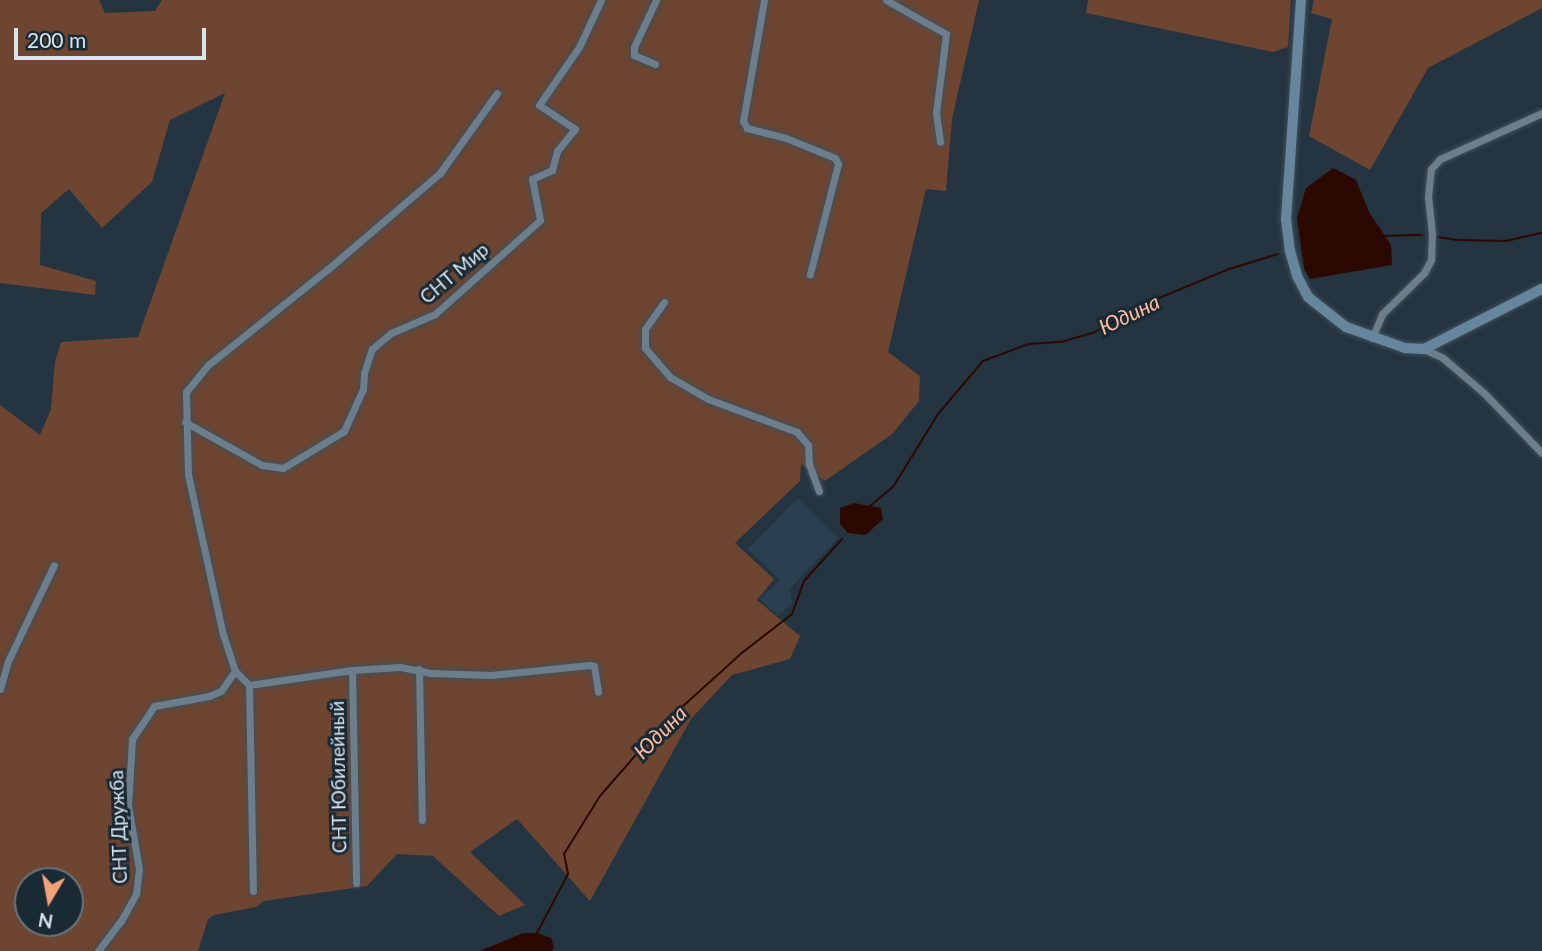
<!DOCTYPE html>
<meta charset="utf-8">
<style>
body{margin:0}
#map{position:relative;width:1542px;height:951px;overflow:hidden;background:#243440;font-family:Lato,sans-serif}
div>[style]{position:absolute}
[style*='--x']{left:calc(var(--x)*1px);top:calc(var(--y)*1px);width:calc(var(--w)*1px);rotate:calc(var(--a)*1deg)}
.built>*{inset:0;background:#2a4050}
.green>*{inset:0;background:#6d4531}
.water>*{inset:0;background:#2c0900}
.stream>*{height:2px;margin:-1px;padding:0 1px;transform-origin:1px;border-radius:1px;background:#2c0900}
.roads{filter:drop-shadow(0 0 2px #425059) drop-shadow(0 0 2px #425059)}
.minor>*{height:7px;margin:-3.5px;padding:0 3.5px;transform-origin:3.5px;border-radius:3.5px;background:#6c7e8c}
.secondary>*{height:10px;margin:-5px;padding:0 5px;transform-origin:5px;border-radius:5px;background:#66869d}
span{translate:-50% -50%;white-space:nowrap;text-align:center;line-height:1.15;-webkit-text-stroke:6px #1a2a35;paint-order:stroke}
.street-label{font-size:19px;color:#dae4ec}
.water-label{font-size:21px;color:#ffbc9c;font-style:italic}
.north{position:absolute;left:14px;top:867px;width:70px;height:70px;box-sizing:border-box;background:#1a2a35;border:2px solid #67747e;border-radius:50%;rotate:190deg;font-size:19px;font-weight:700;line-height:28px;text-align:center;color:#dae4ec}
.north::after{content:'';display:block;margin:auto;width:24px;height:32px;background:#f1a27b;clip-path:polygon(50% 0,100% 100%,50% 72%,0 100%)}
.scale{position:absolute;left:14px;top:28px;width:192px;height:32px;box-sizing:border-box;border:4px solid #dae4ec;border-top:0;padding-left:9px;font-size:21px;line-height:24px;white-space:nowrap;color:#dae4ec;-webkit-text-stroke:5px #1a2a35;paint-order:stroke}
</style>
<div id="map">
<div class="built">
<div style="clip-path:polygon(798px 498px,838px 538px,790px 588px,792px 603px,778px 616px,760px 599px,780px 580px,748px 549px)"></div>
</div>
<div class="green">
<div style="clip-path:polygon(evenodd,0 0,99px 0,105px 13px,155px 11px,162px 0,979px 0,952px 119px,946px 191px,926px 189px,888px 352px,920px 376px,919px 401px,892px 434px,825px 481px,801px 464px,800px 481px,735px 543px,774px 579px,757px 600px,800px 636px,790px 659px,732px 675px,691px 719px,590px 901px,517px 819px,470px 852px,525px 905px,499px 916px,433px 856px,397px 854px,367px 886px,264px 901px,256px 907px,214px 915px,208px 919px,198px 951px,0 951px,0 405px,40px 435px,51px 409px,55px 362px,61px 342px,138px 337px,225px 93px,170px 120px,152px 182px,102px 228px,69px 189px,41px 213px,40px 265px,96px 281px,95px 295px,0 283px,0 0,28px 881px,70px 881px,70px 923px,28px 923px,28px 881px)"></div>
<div style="clip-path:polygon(1088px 0,1291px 0,1288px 47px,1273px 52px,1086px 13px)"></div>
<div style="clip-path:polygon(1314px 0,1542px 0,1542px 8px,1428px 68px,1370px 170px,1309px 136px,1332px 19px,1311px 13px)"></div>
</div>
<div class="water">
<div style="clip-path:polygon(1333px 168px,1356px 180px,1369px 212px,1391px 245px,1392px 265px,1310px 279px,1304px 269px,1297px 218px,1306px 188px)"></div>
<div style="clip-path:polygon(854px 503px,881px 508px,883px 519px,866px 535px,848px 533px,840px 524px,840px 508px)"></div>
<div style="clip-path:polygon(523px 933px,537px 933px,551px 938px,554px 947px,552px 951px,480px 951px)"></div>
</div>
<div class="stream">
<div style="--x:1385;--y:236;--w:37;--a:-2"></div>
<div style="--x:1438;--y:237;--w:20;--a:9"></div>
<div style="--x:1458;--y:240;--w:48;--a:1.2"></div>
<div style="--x:1506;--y:241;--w:37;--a:-13"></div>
<div style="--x:870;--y:506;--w:30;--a:-40"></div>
<div style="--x:893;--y:487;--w:86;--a:-58.3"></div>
<div style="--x:938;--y:414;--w:70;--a:-49.7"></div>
<div style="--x:983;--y:361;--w:49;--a:-20.3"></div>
<div style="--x:1029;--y:344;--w:32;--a:-4"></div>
<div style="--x:1061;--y:342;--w:33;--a:-16"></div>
<div style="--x:1093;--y:333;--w:62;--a:-29.1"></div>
<div style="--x:1147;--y:303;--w:89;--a:-22.5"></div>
<div style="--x:1229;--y:269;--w:51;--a:-17"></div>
<div style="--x:537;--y:933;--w:67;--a:-62.3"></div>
<div style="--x:568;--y:874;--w:20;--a:-101"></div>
<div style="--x:564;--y:854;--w:68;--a:-58.2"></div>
<div style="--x:600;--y:796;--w:93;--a:-48.9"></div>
<div style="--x:661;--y:726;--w:110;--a:-42.1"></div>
<div style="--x:743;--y:652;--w:62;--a:-37.8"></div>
<div style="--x:792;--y:614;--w:35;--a:-70"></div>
<div style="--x:804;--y:581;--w:57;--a:-47.9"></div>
</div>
<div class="roads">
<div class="minor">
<div style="--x:764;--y:0;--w:123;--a:99.8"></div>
<div style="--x:743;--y:121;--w:8;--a:60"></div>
<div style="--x:747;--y:128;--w:40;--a:14.4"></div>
<div style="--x:786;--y:138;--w:53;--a:22.2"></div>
<div style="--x:835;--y:158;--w:7;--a:63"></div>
<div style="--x:838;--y:164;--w:114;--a:104.3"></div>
<div style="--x:886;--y:0;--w:69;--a:29.5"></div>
<div style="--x:946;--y:34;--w:80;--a:97.2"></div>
<div style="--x:936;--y:113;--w:29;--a:82"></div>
<div style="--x:655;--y:64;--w:23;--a:-157"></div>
<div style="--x:634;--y:55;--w:8;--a:-90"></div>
<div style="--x:634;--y:47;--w:52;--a:-64.9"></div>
<div style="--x:664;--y:302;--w:33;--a:125"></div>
<div style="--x:645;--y:329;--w:19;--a:90"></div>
<div style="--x:645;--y:348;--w:18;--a:49"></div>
<div style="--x:657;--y:362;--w:20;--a:49"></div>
<div style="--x:670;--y:377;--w:44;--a:30.1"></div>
<div style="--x:708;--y:399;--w:95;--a:20.3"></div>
<div style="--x:797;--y:432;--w:17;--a:50"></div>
<div style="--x:808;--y:445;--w:19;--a:87"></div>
<div style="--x:809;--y:464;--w:29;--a:70"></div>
<div style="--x:1372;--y:338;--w:26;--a:-67"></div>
<div style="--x:1382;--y:314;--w:59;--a:-44.3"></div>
<div style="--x:1424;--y:273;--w:15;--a:-62"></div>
<div style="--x:1431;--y:260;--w:26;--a:-88"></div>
<div style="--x:1432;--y:234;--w:37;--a:-96"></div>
<div style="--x:1428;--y:197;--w:28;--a:-84"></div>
<div style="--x:1431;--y:169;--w:13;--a:-48"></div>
<div style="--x:1440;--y:159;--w:112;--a:-24.3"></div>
<div style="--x:1424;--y:349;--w:21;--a:25"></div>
<div style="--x:1443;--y:358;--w:54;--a:40.5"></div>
<div style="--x:1484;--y:393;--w:83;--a:46"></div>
<div style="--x:185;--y:422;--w:88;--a:29.2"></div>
<div style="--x:262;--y:465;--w:21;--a:8"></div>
<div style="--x:283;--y:468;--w:71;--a:-31.2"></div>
<div style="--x:344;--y:431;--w:46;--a:-65.7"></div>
<div style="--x:363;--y:389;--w:16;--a:-86"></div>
<div style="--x:364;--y:373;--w:25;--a:-72"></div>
<div style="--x:372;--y:349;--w:25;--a:-40"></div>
<div style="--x:391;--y:333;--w:48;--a:-23.4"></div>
<div style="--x:435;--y:314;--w:141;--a:-41.8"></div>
<div style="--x:540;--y:220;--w:42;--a:-101"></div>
<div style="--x:532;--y:179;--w:22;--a:-24"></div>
<div style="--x:552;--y:170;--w:20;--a:-75"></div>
<div style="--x:557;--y:151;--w:28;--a:-51"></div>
<div style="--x:575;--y:129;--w:43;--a:-146.3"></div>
<div style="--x:539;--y:105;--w:70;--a:-55.4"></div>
<div style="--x:579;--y:47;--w:52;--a:-64.9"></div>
<div style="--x:419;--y:669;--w:151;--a:88.9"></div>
<div style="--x:352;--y:670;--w:213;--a:88.9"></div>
<div style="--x:235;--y:671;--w:38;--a:-108"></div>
<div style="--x:223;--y:635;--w:164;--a:-102.3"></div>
<div style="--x:188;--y:475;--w:83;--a:-91.4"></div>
<div style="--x:186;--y:392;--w:35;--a:-51"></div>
<div style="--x:208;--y:365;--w:154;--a:-38.7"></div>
<div style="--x:328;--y:269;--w:148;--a:-40.6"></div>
<div style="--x:440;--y:173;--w:98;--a:-54.5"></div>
<div style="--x:235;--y:671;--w:20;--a:45"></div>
<div style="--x:249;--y:685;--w:104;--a:-8.3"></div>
<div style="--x:352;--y:670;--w:48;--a:-3.6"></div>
<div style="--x:400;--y:667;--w:31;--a:11"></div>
<div style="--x:430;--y:673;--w:61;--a:1.9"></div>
<div style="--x:491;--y:675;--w:99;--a:-5.8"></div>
<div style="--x:589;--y:665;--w:5;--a:11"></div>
<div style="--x:594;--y:666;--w:26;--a:81"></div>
<div style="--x:249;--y:685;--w:206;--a:88.9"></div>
<div style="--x:0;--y:689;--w:29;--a:-74"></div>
<div style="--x:8;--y:661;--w:106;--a:-64.4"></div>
<div style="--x:98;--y:951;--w:38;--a:-53"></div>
<div style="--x:121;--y:921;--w:31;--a:-61"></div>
<div style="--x:136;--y:894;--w:25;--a:-83"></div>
<div style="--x:139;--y:869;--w:65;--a:-99.8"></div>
<div style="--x:128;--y:805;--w:66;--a:-86.5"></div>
<div style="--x:132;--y:739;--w:40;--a:-56"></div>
<div style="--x:154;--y:706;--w:56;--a:-10.3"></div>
<div style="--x:209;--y:696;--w:13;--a:-23"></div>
<div style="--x:221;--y:691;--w:24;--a:-55"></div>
</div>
<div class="secondary">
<div style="--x:1301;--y:0;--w:220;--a:93.9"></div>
<div style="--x:1286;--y:219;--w:32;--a:83"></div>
<div style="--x:1290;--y:251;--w:26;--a:74"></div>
<div style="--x:1297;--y:276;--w:24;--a:62"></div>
<div style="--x:1308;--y:297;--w:48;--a:38.3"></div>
<div style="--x:1346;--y:327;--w:63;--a:19.6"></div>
<div style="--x:1405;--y:348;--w:19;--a:3"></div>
<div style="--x:1424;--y:349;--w:132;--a:-27"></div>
</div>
</div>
<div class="street-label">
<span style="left:454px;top:273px;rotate:-40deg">СНТ Мир</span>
<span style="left:338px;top:777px;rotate:-91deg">СНТ Юбилейный</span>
<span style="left:118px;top:827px;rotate:-92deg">СНТ Дружба</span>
</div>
<div class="water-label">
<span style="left:1129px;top:314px;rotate:-26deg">Юдина</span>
<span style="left:660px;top:732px;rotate:-45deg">Юдина</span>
</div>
<div class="north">N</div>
<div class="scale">200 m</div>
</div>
